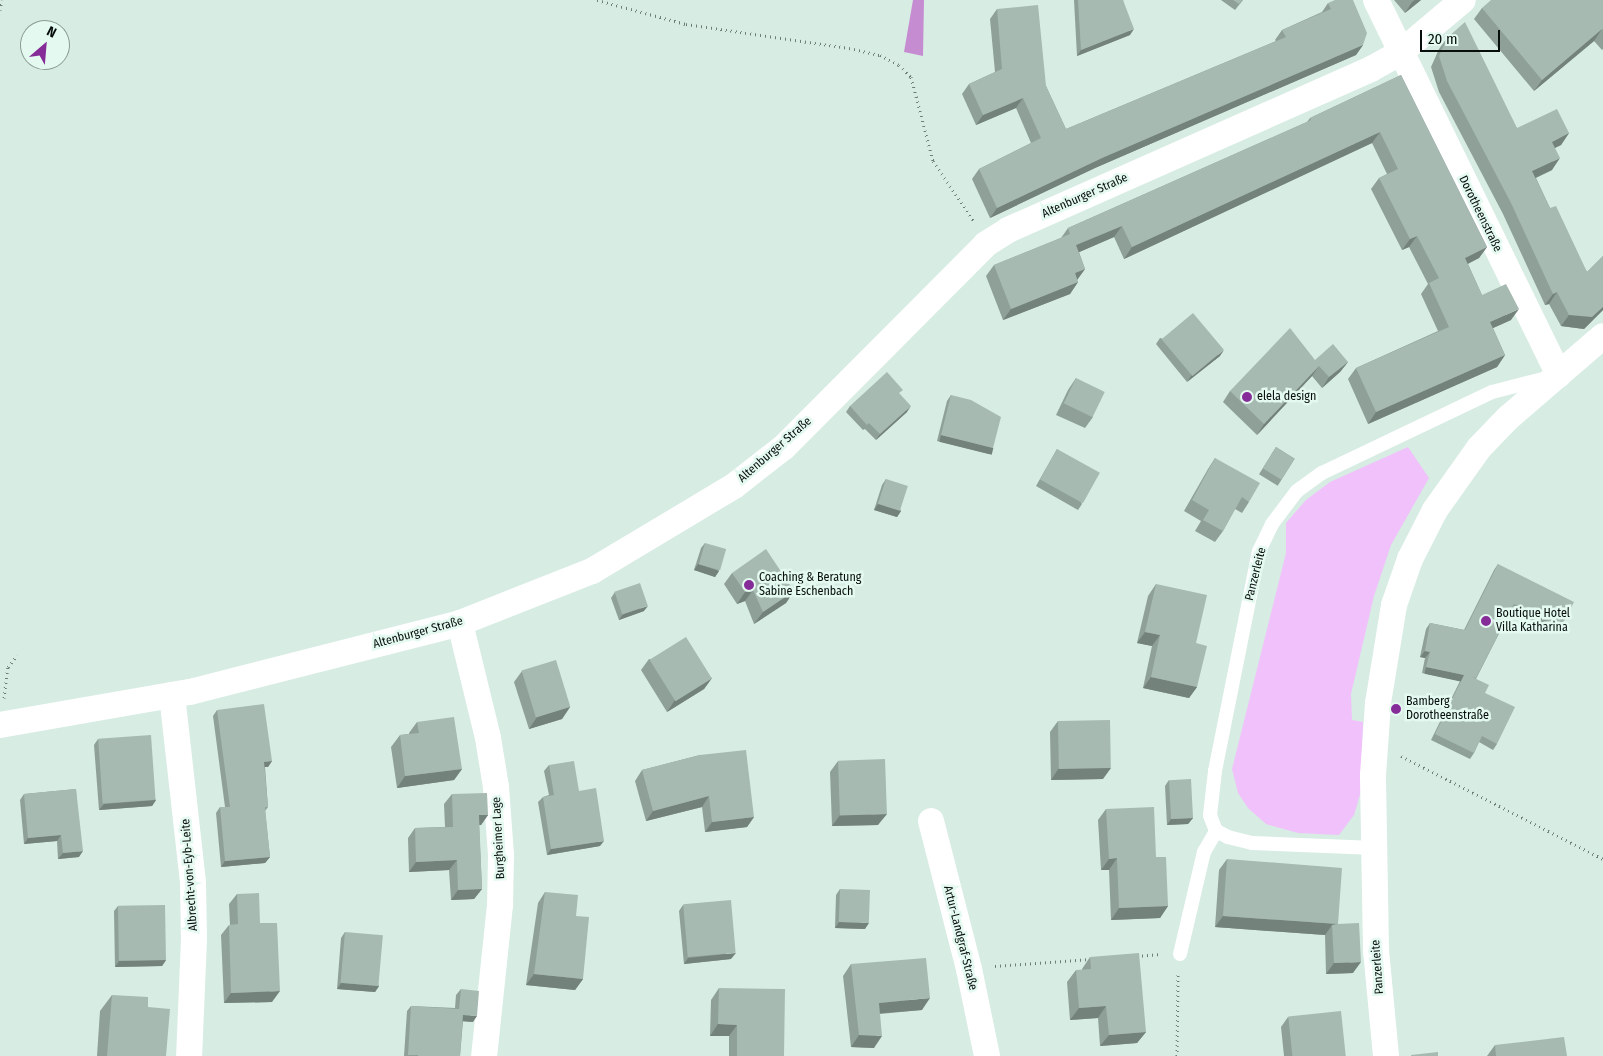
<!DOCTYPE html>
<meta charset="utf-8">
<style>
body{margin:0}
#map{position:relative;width:1603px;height:1056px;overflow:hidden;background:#d7ece3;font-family:"Fira Sans Condensed",sans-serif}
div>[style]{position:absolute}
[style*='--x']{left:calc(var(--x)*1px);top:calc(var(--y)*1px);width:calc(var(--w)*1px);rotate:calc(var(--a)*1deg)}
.green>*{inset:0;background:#f1c1fb}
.forest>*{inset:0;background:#c68cd2}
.path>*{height:3px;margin-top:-1.5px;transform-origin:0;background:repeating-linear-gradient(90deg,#707e78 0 1px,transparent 0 5px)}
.lane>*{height:14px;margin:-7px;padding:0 7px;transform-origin:7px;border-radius:7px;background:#fff}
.street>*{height:26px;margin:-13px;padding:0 13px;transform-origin:13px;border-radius:13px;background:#fff}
.wall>*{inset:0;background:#8fa098;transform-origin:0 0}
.shaded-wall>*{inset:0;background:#74827c;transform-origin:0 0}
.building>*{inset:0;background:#a6bab1;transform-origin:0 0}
.dots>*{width:14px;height:14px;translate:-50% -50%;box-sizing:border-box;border:2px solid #e4f9f0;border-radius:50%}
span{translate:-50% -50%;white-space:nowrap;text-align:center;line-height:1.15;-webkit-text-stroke:5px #e4f9f0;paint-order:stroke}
.street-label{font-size:12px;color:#070e0b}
.poi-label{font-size:12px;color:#070e0b}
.left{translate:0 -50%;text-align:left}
.north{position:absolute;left:20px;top:20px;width:50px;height:50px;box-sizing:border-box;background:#e4f9f0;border:1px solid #8c9b94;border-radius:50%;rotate:27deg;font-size:14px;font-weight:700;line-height:20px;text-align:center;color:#070e0b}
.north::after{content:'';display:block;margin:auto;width:18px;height:22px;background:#862c98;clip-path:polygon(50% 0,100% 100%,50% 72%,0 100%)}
.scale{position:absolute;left:1420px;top:30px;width:80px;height:22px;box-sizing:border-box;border:2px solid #070e0b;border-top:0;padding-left:6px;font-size:15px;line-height:18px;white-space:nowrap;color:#070e0b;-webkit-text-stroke:4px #e4f9f0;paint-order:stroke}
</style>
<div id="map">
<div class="green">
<div style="clip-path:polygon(1408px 447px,1429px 478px,1391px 545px,1374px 596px,1351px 694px,1352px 720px,1363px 722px,1361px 791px,1354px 815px,1339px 835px,1298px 833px,1266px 824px,1248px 808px,1238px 793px,1232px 769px,1286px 553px,1286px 523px,1306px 500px,1330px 482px)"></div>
</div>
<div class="forest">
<div style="clip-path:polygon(913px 0,924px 0,923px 56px,904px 52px)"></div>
</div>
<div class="path">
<div style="--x:597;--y:0;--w:92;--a:15.1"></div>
<div style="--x:686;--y:24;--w:165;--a:8.4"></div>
<div style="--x:849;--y:48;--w:32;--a:13"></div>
<div style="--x:880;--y:55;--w:21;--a:28"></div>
<div style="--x:899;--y:65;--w:17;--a:45"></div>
<div style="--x:911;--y:77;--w:87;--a:75.3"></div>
<div style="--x:933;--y:161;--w:73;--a:55.7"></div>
<div style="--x:0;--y:10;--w:10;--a:-79"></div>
<div style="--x:4;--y:698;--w:31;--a:-83"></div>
<div style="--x:8;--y:667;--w:15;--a:-53"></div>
<div style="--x:1401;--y:756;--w:227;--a:27"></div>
<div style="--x:1137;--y:956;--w:24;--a:-5"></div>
<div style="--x:995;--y:966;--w:96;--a:-4.2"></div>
<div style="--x:1177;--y:1056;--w:82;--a:-89.3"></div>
</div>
<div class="lane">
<div style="--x:1375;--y:848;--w:123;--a:-177.7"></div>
<div style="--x:1252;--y:843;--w:25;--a:-166"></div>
<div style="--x:1228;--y:837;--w:13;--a:-153"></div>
<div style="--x:1216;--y:831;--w:17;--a:-111"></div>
<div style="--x:1210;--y:815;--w:44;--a:-83.5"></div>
<div style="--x:1215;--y:771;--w:224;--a:-78.7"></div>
<div style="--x:1259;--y:551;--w:30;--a:-64"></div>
<div style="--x:1272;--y:524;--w:41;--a:-52.9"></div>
<div style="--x:1297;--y:491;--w:31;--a:-36"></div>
<div style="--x:1322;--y:473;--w:188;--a:-25.5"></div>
<div style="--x:1492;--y:392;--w:57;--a:-14.3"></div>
<div style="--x:1180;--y:954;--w:105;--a:-76.8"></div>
<div style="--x:1204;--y:852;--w:24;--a:-60"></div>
</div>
<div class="street">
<div style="--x:1376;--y:0;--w:417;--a:64"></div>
<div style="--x:460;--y:623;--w:118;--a:76.3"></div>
<div style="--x:488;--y:738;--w:50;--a:80.7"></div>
<div style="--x:496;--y:787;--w:68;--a:85.8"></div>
<div style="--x:501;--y:855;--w:50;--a:91.1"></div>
<div style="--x:500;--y:905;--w:152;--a:96"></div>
<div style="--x:172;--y:695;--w:189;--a:83.6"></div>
<div style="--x:193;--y:883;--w:56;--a:89"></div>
<div style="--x:194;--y:939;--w:117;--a:92.4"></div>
<div style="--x:0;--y:725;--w:193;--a:-9.9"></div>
<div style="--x:190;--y:692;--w:279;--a:-14.3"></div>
<div style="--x:460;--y:623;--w:142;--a:-21.5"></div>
<div style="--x:592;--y:571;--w:165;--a:-30.9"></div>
<div style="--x:734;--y:486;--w:63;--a:-38"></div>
<div style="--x:784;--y:447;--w:286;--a:-45.1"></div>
<div style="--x:986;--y:244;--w:26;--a:-32"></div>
<div style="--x:1008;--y:230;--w:397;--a:-23.9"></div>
<div style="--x:1371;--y:69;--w:33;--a:-29"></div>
<div style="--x:1400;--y:53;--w:82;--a:-40.1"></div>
<div style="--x:931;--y:821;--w:153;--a:75.6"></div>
<div style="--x:969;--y:969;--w:89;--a:78.3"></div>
<div style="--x:1386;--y:1056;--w:106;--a:-95.4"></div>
<div style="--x:1376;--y:950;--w:175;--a:-91"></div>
<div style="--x:1373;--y:775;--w:72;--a:-86"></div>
<div style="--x:1378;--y:703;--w:99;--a:-80.7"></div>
<div style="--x:1394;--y:605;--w:49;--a:-70.8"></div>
<div style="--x:1410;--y:559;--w:55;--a:-63"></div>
<div style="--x:1435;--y:510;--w:76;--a:-54.6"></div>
<div style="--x:1479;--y:448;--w:42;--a:-46"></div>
<div style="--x:1508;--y:418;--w:125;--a:-40.8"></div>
</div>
<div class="wall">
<div style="clip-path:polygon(1074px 0,1123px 0,1130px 35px,1077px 56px)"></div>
<div style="clip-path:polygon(1221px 0,1243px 0,1235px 10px)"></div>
<div style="clip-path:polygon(1394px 0,1421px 0,1405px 13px)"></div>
<div style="clip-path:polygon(1603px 0,1603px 49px,1602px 50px,1594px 41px,1534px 91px,1474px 19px,1482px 8px)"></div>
<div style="clip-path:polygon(1328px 3px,1363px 45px,1356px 55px,1095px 168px,990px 218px,972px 179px,979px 169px,1031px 143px,1016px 108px,976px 125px,962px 94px,969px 84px,995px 72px,990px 19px,997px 9px,1046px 86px,1066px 129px,1276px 41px,1275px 40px,1282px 30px,1322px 12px)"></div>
<div style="clip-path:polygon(1447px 38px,1517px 128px,1569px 133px,1561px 145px,1555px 148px,1552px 170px,1536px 178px,1550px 208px,1587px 272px,1603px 256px,1603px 310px,1584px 329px,1561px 326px,1549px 304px,1545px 305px,1503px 214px,1439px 92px,1431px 67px,1439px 49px)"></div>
<div style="clip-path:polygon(1401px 75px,1487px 247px,1479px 258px,1468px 264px,1482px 295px,1511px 320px,1493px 328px,1505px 355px,1497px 367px,1368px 424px,1348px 379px,1356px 368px,1438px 331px,1421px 294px,1428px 284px,1409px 247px,1402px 250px,1371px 189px,1379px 178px,1387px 174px,1372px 143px,1124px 259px,1114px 237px,1079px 252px,1085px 269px,1077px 280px,1078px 282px,1070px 294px,1003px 320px,986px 276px,994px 265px,1061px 238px,1068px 228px,1307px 122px,1310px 118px)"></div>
<div style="clip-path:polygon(1160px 338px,1220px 356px,1187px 382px,1156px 344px)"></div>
<div style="clip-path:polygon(1315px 360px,1348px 362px,1340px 372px,1322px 388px,1312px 376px,1257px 435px,1223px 402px,1230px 391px)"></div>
<div style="clip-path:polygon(1076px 378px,1093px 417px,1085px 428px,1056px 415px,1068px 390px)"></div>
<div style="clip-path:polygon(900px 394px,907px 412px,876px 440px,865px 429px,863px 430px,846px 412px,850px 406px)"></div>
<div style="clip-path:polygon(951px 395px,993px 448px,989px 454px,937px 441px,947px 401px)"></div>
<div style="left:1276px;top:447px;width:22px;height:32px;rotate:32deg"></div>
<div style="clip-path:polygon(1057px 449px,1082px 504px,1078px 510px,1036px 486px)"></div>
<div style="clip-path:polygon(1215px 458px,1249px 502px,1242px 513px,1235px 509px,1223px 531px,1215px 542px,1195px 531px,1201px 521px,1184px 511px,1208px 469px)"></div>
<div style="clip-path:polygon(886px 479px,901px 511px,897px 517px,874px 510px,882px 485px)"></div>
<div style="clip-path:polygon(705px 543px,719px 571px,715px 577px,694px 570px,701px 548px)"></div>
<div style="clip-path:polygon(1498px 564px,1561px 627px,1557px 633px,1511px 610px,1476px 679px,1485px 693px,1497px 744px,1493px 750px,1479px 742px,1474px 753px,1470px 759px,1431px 740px,1460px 681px,1422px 673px,1425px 658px,1420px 657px,1426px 629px,1430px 623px,1464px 630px,1494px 570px)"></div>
<div style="clip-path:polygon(732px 573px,794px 591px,786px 603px,754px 624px,745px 601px,737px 604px,724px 584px)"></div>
<div style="clip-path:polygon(1156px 584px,1196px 643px,1197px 687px,1189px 698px,1143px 688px,1152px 646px,1137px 643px,1148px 596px)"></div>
<div style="clip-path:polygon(615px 592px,644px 611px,619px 620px,611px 598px)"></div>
<div style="clip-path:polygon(649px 659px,712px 678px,704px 689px,667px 712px,641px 670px)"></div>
<div style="clip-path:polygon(522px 671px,570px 707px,562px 719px,529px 729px,514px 682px)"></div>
<div style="clip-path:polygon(217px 710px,272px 761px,268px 767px,265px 767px,268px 807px,265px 811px,270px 857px,265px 863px,221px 867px,216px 813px,220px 807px,225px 807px,213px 716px)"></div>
<div style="clip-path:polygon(1058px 721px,1103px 779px,1051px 780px,1050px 732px)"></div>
<div style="clip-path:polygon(417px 722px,462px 769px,454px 780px,397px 788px,391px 747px,400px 735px,409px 734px,409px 733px)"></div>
<div style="clip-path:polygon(98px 739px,156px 800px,152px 806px,99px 810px,94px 745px)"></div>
<div style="clip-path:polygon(700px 755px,754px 817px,747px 827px,705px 832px,702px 807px,646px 821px,635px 781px,642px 770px)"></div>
<div style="clip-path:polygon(838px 761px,878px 825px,832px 826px,830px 772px)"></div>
<div style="clip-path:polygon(549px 765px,579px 791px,600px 846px,547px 855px,538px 802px,543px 797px,549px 795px,544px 771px)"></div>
<div style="clip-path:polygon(1169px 780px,1193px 818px,1188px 824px,1167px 825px,1165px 786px)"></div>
<div style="clip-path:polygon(76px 789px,79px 857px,58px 859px,57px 841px,24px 844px,20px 800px,24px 794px)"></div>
<div style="clip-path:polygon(452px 794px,488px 815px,481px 825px,479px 825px,482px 889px,474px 899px,451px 900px,449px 870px,409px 872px,408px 838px,415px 828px,445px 827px,444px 804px)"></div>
<div style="clip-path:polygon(1106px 809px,1156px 857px,1168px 906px,1160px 918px,1111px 920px,1109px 870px,1101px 870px,1098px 820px)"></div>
<div style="clip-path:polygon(1227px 859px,1338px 924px,1353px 973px,1326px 974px,1325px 935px,1215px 927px,1219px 870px)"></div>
<div style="clip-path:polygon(840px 889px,865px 929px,835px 928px,836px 895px)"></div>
<div style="clip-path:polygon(545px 892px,576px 916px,583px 979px,575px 990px,526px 985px,538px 903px)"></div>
<div style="clip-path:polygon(237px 894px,260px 923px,272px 1002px,224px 1003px,221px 935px,229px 925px,230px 925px,229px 904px)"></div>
<div style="clip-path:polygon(683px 905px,731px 959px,684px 964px,679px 911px)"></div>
<div style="clip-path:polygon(118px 906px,166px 960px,162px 966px,115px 967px,114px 911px)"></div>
<div style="clip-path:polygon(345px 932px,379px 986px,375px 992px,337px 989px,341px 938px)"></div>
<div style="clip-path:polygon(1090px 957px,1146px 1032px,1137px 1043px,1100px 1046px,1098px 1018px,1070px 1020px,1067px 982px,1076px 970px,1082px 970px,1082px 969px)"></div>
<div style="clip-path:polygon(851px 964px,922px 1010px,880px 1014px,874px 1048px,851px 1047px,843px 976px)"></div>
<div style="clip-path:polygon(719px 988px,784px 1056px,729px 1056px,729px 1036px,710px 1036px,711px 1000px)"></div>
<div style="clip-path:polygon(461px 989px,473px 1022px,463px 1021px,460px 1056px,404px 1056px,407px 1011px,411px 1006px,455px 1008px,456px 995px)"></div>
<div style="clip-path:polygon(112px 995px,148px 1007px,166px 1056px,97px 1056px,100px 1011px)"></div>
<div style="clip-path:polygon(1288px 1017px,1346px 1056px,1284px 1056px,1281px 1027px)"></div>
<div style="clip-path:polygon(1495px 1045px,1567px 1056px,1487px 1056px)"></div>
</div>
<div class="shaded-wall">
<div style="clip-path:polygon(1415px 0,1421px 0,1405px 13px,1412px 2px)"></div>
<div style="clip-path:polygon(1134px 29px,1130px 35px,1077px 56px,1081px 50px)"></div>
<div style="clip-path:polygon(1602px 29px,1594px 41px,1534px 91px,1542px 80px)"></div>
<div style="clip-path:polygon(1363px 45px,1356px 55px,1095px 168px,990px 218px,997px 208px,1102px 158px)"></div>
<div style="clip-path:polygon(1023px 98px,1016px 108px,976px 125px,983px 115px)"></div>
<div style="clip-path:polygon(1380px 132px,1372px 143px,1124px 259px,1132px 247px)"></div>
<div style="clip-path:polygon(1569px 133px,1561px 145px,1544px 153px,1552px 142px)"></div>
<div style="clip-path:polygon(1560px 158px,1552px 170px,1524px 183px,1532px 171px)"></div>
<div style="clip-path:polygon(1122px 226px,1114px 237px,1068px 257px,1076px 245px)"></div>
<div style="clip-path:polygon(1417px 236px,1409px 247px,1402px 250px,1410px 239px)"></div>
<div style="clip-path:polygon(1487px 247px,1479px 258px,1457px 269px,1465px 258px)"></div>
<div style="clip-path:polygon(1085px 269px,1077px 280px,1075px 273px)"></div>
<div style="clip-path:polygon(1078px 282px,1070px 294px,1003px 320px,1011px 309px)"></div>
<div style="clip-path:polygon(1557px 292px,1549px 304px,1545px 305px,1553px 294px)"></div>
<div style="clip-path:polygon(1603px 307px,1603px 310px,1584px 329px,1561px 326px,1569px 315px)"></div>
<div style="clip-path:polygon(1519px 309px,1511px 320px,1482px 333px,1490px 322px)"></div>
<div style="clip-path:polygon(1224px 350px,1220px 356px,1187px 382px,1191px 376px)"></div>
<div style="clip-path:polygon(1505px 355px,1497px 367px,1368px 424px,1376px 412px)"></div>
<div style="clip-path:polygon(1348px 362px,1340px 372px,1322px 388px,1329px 377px)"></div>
<div style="clip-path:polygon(1319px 366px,1312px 376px,1257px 435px,1264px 424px)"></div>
<div style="clip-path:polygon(911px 406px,907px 412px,876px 440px,880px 434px)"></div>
<div style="left:941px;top:435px;width:54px;height:7px;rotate:14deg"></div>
<div style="clip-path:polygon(878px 504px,901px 511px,897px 517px,874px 510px)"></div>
<div style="clip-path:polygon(698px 564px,719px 571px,715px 577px,694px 570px)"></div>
<div style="clip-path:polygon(753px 590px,745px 601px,737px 604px,745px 592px)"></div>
<div style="clip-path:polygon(794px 591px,786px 603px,754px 624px,763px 612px)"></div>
<div style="clip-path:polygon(648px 606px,644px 611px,619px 620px,623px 614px)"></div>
<div style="clip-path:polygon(1145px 632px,1160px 635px,1152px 646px,1137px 643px)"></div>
<div style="clip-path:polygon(1425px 651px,1430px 652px,1425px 658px,1420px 657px)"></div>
<div style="left:1426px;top:667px;width:39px;height:7px;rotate:12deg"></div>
<div style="clip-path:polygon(1151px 677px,1197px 687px,1189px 698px,1143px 688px)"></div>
<div style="clip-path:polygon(712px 678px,704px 689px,667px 712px,675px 700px)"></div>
<div style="clip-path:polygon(570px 707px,562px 719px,529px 729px,537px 717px)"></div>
<div style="clip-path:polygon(272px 761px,268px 767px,260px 767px,264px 762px)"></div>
<div style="clip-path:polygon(1059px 768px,1111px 768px,1103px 779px,1051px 780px)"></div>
<div style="clip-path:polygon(462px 769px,454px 780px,397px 788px,405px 776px)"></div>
<div style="clip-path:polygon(709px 796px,702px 807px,646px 821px,653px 811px)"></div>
<div style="clip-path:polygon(156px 800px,152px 806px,99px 810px,104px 804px)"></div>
<div style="clip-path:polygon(887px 814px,878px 825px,832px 826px,840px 815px)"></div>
<div style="clip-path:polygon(479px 815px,488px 815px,481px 825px,471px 826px)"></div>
<div style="clip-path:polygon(754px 817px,747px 827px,705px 832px,712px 822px)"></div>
<div style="clip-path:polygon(1193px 818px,1188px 824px,1167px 825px,1171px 819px)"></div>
<div style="clip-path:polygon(61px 835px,57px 841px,24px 844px,28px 838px)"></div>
<div style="clip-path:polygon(604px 841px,600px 846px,547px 855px,551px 849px)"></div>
<div style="clip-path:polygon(83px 851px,79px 857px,58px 859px,63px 853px)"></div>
<div style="clip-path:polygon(270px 857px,265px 863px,221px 867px,225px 861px)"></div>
<div style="clip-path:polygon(1117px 858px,1109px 870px,1101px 870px,1109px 859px)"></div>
<div style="clip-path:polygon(457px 860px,449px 870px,409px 872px,416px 862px)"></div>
<div style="clip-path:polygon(482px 889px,474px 899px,451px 900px,458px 890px)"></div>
<div style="clip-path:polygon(1168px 906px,1160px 918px,1111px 920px,1119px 908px)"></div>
<div style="clip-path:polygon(1223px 916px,1338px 924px,1332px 925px,1325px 935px,1215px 927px)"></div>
<div style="clip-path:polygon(839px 922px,869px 923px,865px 929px,835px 928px)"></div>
<div style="clip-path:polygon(736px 953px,731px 959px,684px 964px,688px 958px)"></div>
<div style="clip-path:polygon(166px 960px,162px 966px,115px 967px,119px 961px)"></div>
<div style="clip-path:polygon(1361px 962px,1353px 973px,1326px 974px,1334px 963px)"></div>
<div style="clip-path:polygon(534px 974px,583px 979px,575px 990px,526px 985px)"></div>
<div style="clip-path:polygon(341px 983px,379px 986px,375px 992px,337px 989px)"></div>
<div style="clip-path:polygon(280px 991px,272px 1002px,224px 1003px,231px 993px)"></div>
<div style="clip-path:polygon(930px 998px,922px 1010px,871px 1014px,879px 1003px)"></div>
<div style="clip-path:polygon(1106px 1006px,1098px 1018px,1070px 1020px,1079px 1008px)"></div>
<div style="clip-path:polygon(463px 1015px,477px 1016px,473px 1022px,459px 1021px)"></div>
<div style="clip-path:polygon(718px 1024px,737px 1025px,729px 1036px,710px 1036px)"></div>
<div style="clip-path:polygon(1146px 1032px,1137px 1043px,1100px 1046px,1109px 1035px)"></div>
<div style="clip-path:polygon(859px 1035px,882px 1036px,874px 1048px,851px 1047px)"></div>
</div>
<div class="building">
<div style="clip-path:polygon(1078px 0,1123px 0,1134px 29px,1081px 50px)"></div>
<div style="clip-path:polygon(1233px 0,1242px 0,1239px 4px)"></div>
<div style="clip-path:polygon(1335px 0,1353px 0,1367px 33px,1363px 45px,1102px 158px,997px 208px,979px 169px,1041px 138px,1023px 98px,983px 115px,969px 84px,1002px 69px,997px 9px,1038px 5px,1046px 86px,1066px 129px,1286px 37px,1282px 30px,1331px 9px,1328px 3px)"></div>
<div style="clip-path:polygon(1491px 0,1603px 0,1603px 30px,1602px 29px,1542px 80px,1482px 8px)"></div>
<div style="clip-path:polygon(1465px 22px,1517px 128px,1557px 109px,1569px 133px,1552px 142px,1560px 158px,1532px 171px,1550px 208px,1556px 206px,1587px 272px,1603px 256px,1603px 307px,1592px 317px,1569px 315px,1557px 292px,1553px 294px,1511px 203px,1447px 81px,1439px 56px,1447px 38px)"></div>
<div style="clip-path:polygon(1401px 75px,1487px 247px,1465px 258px,1482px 295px,1506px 284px,1519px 309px,1490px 322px,1505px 355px,1376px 412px,1356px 368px,1449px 327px,1429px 283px,1439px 278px,1417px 236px,1410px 239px,1379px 178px,1398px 169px,1380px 132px,1132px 247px,1122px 226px,1076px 245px,1085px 269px,1075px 273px,1078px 282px,1011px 309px,994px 265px,1070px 234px,1068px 228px,1311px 120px,1310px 118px)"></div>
<div style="left:1193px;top:313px;width:48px;height:41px;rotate:50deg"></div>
<div style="clip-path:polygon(1290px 328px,1315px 360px,1333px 344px,1348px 362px,1329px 377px,1319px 366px,1264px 424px,1230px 391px)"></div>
<div style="clip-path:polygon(887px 372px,903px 390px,899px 393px,911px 406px,880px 434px,869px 423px,867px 425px,850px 406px)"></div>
<div style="left:1076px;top:378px;width:32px;height:28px;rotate:26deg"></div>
<div style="clip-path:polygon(951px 395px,971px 400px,1001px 417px,993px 448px,941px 435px)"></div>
<div style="left:1276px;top:447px;width:22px;height:25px;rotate:32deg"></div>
<div style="left:1057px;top:449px;width:49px;height:35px;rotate:29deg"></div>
<div style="clip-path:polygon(1215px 458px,1260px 483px,1249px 502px,1242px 497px,1223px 531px,1203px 520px,1209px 510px,1192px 500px)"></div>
<div style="left:886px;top:479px;width:23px;height:26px;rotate:18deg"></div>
<div style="left:705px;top:543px;width:22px;height:22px;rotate:16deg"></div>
<div style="clip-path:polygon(766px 549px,794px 591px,763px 612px,753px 590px,745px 592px,732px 573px)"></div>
<div style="clip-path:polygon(1498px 564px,1574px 602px,1561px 627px,1514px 604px,1476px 678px,1472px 677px,1489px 685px,1485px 693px,1515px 707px,1497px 744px,1482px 736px,1474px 753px,1435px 734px,1464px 675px,1426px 667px,1430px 652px,1425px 651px,1430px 623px,1465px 630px)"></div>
<div style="left:640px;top:583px;width:24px;height:27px;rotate:71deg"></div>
<div style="clip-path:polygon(1156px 584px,1207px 595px,1196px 643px,1207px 646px,1197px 687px,1151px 677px,1160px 635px,1145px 632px)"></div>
<div style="left:686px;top:637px;width:49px;height:43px;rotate:58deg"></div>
<div style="left:556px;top:660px;width:49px;height:36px;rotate:73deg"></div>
<div style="clip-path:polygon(264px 704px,272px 761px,264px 762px,268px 807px,265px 807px,270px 857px,225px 861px,220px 807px,230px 807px,217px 710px)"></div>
<div style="clip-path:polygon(454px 717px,462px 769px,405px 776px,400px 735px,419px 733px,417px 722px)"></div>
<div style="left:1110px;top:720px;width:48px;height:52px;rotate:89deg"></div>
<div style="left:151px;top:735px;width:65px;height:53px;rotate:86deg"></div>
<div style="clip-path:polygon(746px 750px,754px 817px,712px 822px,709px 796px,653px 811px,642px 770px,700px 755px)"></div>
<div style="left:885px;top:759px;width:55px;height:47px;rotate:88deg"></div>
<div style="clip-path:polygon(574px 761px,579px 791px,596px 788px,604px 841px,551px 849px,543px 797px,554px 795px,549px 765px)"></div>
<div style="left:1191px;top:779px;width:39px;height:22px;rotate:87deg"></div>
<div style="clip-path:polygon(76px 789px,83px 851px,63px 853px,61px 835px,28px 838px,24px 794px)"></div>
<div style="clip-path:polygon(487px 793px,488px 815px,479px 815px,482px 889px,458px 890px,457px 860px,416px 862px,415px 828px,453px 827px,452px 794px)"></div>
<div style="clip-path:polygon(1154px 807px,1156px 857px,1166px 857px,1168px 906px,1119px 908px,1117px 858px,1109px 859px,1106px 809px)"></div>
<div style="clip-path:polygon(1227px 859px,1342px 868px,1338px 924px,1359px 923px,1361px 962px,1334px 963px,1332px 925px,1338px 924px,1223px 916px)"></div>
<div style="left:840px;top:889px;width:30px;height:33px;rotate:2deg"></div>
<div style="clip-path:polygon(545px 892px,578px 895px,576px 916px,589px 917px,583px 979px,534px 974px)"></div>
<div style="clip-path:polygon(259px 893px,260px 923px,277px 923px,280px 991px,231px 993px,229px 925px,238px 924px,237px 894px)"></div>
<div style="left:731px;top:900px;width:53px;height:48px;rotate:85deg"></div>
<div style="left:165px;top:905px;width:55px;height:47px;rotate:89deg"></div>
<div style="left:345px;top:932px;width:38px;height:51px;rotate:5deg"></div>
<div style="clip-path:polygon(1139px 953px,1146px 1032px,1109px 1035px,1106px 1006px,1079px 1008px,1076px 970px,1091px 969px,1090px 957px)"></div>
<div style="clip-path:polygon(926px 958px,930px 998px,879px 1003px,882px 1036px,859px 1035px,851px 964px)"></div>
<div style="clip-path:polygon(719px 988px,785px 989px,784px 1056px,737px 1056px,737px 1025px,718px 1024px)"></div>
<div style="clip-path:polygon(461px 989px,479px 991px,477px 1016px,463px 1015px,460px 1056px,418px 1056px,418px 1055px,408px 1055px,411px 1006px,459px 1009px)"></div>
<div style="clip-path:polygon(112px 995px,148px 997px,148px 1007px,170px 1009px,166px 1056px,107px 1056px)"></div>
<div style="left:1341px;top:1011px;width:45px;height:53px;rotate:84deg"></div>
<div style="clip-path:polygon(1564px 1037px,1567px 1056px,1496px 1056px,1495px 1045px)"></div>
<div style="clip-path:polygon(1438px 1052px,1438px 1056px,1411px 1056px,1411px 1055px)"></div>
</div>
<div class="dots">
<div style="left:1247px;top:397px;background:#862c98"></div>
<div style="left:749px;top:585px;background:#862c98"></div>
<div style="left:1486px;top:621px;background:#862c98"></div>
<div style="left:1396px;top:709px;background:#862c98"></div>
</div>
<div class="street-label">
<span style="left:1085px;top:196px;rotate:-24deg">Altenburger Straße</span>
<span style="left:1480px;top:214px;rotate:64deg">Dorotheenstraße</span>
<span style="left:775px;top:450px;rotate:-41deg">Altenburger Straße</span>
<span style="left:1256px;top:574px;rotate:-76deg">Panzerleite</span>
<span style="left:418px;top:633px;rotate:-15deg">Altenburger Straße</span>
<span style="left:499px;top:838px;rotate:-93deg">Burgheimer Lage</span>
<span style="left:190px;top:875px;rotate:-94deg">Albrecht-von-Eyb-Leite</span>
<span style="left:960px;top:938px;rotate:76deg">Artur-Landgraf-Straße</span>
<span style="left:1378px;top:967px;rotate:-94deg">Panzerleite</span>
</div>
<div class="poi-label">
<span class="left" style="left:1257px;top:397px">elela design</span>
<span class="left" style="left:759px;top:585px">Coaching &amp; Beratung<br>Sabine Eschenbach</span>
<span class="left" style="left:1496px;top:621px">Boutique Hotel<br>Villa Katharina</span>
<span class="left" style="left:1406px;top:709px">Bamberg<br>Dorotheenstraße</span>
</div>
<div class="north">N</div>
<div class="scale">20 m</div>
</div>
